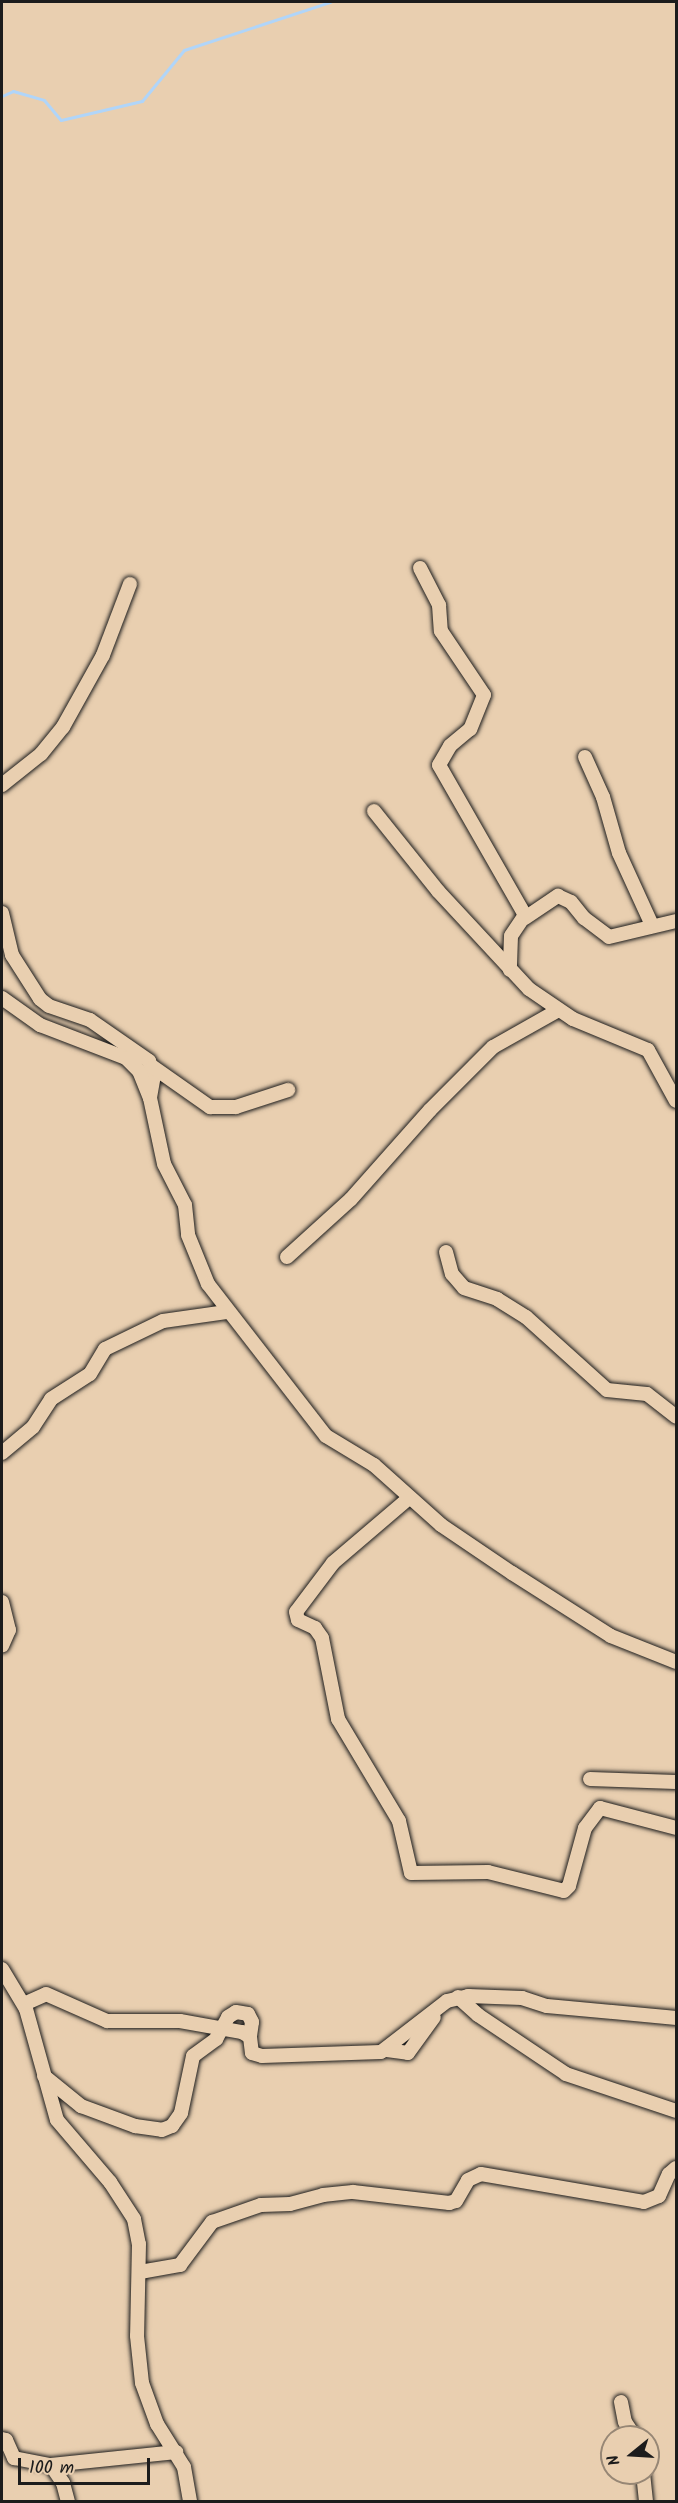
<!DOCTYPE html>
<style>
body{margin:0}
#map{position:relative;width:678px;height:2503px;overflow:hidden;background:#e9cfb0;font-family:Kalam,sans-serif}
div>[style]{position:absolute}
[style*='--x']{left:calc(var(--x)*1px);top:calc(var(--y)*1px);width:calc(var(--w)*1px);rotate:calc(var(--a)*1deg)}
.stream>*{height:3px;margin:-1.5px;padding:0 1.5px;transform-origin:1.5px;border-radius:1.5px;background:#b0d5f9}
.roads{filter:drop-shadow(0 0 2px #1c1c1c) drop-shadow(0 0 2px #1c1c1c)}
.minor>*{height:14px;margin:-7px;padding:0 7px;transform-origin:7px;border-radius:7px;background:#e9cfb0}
span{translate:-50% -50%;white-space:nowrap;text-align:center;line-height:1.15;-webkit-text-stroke:5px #e9cfb0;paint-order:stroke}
.frame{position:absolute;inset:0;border:3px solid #1c1c1c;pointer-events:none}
.north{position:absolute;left:600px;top:2425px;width:60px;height:60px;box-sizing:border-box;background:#e9cfb0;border:2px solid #978775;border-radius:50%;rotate:252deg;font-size:16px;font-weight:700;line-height:24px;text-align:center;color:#1c1c1c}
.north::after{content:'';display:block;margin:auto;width:21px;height:27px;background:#1c1c1c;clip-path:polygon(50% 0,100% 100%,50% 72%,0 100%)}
.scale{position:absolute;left:18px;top:2458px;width:132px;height:27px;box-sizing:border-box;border:3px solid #1c1c1c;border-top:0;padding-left:8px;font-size:18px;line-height:21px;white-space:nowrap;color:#1c1c1c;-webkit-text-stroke:4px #e9cfb0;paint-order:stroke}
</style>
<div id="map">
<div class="stream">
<div style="--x:2;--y:96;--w:12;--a:-24"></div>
<div style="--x:13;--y:91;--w:32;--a:16"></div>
<div style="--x:44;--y:100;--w:26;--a:50"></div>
<div style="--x:61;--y:120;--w:83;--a:-13.2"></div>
<div style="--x:142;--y:101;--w:66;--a:-50.5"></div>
<div style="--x:184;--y:50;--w:154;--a:-18.2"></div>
</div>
<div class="roads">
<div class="minor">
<div style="--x:420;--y:568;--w:42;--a:62.8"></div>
<div style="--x:439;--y:605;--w:26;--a:86"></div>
<div style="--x:441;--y:631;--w:77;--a:56.1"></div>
<div style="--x:484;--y:695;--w:37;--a:112"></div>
<div style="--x:470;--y:729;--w:26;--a:140"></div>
<div style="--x:450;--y:746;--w:22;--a:120"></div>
<div style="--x:439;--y:765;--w:173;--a:60.2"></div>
<div style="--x:525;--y:915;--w:25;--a:124"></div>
<div style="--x:511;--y:936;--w:34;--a:92"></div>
<div style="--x:585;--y:757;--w:44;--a:65.8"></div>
<div style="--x:603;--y:797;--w:58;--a:74.1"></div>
<div style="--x:619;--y:853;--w:79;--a:65.4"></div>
<div style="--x:2;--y:785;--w:50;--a:-38.5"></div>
<div style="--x:41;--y:754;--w:35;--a:-51"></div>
<div style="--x:63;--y:727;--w:82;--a:-60.9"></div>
<div style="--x:103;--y:655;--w:76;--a:-69.2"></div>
<div style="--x:374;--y:811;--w:102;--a:51.3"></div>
<div style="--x:438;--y:891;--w:134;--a:47.1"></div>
<div style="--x:529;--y:989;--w:53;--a:34.3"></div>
<div style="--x:573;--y:1019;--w:81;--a:22.5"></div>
<div style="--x:648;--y:1050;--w:58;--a:61.2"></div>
<div style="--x:2;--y:913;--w:43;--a:76.6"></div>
<div style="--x:12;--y:955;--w:52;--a:57.5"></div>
<div style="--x:40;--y:999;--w:11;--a:38"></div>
<div style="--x:49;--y:1006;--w:43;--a:18.9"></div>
<div style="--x:90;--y:1020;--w:72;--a:34.8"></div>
<div style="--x:149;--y:1061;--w:15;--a:70"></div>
<div style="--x:154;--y:1075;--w:23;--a:100"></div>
<div style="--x:525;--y:918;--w:40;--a:-34"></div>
<div style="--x:558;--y:896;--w:14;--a:25"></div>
<div style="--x:571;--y:902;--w:21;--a:51"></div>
<div style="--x:584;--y:918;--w:31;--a:37"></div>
<div style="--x:609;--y:937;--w:69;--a:-13.4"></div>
<div style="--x:2;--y:998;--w:47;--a:35.4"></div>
<div style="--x:40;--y:1025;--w:92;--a:21"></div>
<div style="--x:126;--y:1058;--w:18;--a:45"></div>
<div style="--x:139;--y:1071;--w:29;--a:68"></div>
<div style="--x:150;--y:1098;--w:67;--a:78"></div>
<div style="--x:164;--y:1164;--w:46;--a:62.9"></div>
<div style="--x:185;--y:1205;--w:30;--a:84"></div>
<div style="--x:188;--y:1235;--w:53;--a:67.8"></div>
<div style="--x:208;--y:1284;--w:192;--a:52.2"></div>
<div style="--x:326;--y:1436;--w:56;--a:31.1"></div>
<div style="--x:374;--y:1465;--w:90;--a:41.8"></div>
<div style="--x:441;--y:1525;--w:86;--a:34.1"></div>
<div style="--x:512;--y:1573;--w:117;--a:32.5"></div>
<div style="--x:611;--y:1636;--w:70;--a:21.8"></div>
<div style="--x:153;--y:1067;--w:70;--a:35.1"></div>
<div style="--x:210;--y:1107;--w:26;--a:0"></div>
<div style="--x:236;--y:1107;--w:55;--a:-18.1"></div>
<div style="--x:446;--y:1252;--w:23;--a:75"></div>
<div style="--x:452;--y:1274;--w:18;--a:49"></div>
<div style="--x:464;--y:1288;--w:35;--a:18"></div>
<div style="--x:497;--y:1299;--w:34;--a:32"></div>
<div style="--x:526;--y:1317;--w:109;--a:42"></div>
<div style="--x:607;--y:1390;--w:40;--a:5.7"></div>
<div style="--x:647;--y:1394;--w:37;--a:38"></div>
<div style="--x:287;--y:1257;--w:86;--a:-42.2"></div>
<div style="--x:351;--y:1199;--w:119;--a:-48.4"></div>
<div style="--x:430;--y:1110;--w:89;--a:-45"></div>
<div style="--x:493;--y:1047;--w:73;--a:-29.4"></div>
<div style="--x:2;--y:1453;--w:40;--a:-40"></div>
<div style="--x:33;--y:1427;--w:33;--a:-57"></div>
<div style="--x:51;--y:1399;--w:46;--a:-32.7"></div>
<div style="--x:90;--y:1374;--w:29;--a:-59"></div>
<div style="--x:105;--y:1349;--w:64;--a:-25.8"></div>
<div style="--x:163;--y:1321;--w:64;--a:-8.1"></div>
<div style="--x:409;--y:1498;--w:100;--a:139.5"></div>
<div style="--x:333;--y:1563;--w:61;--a:127.1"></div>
<div style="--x:296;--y:1612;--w:8;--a:76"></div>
<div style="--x:298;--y:1620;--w:19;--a:25"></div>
<div style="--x:315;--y:1628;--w:12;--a:55"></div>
<div style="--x:322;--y:1638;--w:83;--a:78.8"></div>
<div style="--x:338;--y:1719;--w:119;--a:59.1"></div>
<div style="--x:399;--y:1821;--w:53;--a:77"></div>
<div style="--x:411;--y:1873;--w:77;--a:-0.7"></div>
<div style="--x:488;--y:1872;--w:78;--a:14"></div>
<div style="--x:564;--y:1891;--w:7;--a:-45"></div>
<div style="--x:569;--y:1886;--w:60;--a:-74.6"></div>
<div style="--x:585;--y:1828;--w:25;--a:-53"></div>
<div style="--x:600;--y:1808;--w:79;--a:14.7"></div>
<div style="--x:2;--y:1602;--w:29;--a:76"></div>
<div style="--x:9;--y:1630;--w:17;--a:114"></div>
<div style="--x:590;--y:1779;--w:86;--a:2"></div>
<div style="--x:2;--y:1969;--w:47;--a:59"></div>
<div style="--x:26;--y:2009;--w:115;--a:74.4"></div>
<div style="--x:57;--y:2120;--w:82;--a:49.5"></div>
<div style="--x:110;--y:2182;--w:44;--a:57"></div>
<div style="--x:134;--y:2219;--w:25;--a:79"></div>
<div style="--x:139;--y:2244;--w:92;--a:91.2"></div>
<div style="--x:137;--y:2336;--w:47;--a:83.9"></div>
<div style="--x:142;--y:2383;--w:44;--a:69.9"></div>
<div style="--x:157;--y:2424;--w:51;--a:57.9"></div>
<div style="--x:184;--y:2467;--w:36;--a:80"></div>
<div style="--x:458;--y:1997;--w:27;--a:42"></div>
<div style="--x:478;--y:2015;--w:106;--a:33.8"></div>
<div style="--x:566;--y:2074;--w:116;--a:18.6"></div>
<div style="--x:24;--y:2004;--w:24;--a:-24"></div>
<div style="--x:46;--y:1994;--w:67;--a:23.9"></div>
<div style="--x:107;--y:2021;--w:73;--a:0"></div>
<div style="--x:180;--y:2021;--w:63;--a:10.1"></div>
<div style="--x:242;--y:2032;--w:9;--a:32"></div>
<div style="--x:250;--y:2037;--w:16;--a:83"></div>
<div style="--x:252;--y:2053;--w:10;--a:17"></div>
<div style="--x:262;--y:2056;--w:119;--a:-1.9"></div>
<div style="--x:381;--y:2052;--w:83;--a:-37.7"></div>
<div style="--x:447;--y:2001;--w:22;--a:-13"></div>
<div style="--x:468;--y:1996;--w:54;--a:2.1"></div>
<div style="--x:522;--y:1998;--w:26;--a:18"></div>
<div style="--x:547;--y:2006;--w:130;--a:5.3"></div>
<div style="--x:387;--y:2050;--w:21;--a:8"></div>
<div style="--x:408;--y:2053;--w:44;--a:-54.2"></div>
<div style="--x:44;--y:2076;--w:48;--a:39"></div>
<div style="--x:81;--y:2106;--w:58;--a:20.3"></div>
<div style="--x:135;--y:2126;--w:27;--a:8"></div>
<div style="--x:162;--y:2130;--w:11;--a:-22"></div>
<div style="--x:172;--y:2126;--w:16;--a:-55"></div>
<div style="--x:181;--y:2113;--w:58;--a:-78.1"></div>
<div style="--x:193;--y:2056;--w:29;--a:-36"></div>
<div style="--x:216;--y:2039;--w:25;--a:-61"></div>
<div style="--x:228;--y:2017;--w:9;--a:-32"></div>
<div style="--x:236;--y:2012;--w:12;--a:9"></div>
<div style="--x:248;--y:2014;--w:9;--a:63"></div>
<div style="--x:252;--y:2022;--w:15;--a:98"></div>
<div style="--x:140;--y:2272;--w:41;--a:-9.9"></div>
<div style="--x:180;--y:2265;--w:54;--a:-53.3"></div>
<div style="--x:212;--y:2222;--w:52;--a:-19.1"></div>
<div style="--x:261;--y:2205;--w:29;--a:-2"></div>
<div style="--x:290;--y:2204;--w:34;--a:-15"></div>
<div style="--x:323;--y:2195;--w:30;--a:-6"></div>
<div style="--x:353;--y:2192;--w:97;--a:6.5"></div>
<div style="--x:449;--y:2203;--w:7;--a:-16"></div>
<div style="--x:456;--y:2201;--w:24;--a:-60"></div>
<div style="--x:468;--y:2180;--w:14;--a:-25"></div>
<div style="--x:481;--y:2174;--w:165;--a:9.7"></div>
<div style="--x:644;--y:2202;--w:16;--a:-22"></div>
<div style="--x:659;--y:2196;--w:24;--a:-66"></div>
<div style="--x:669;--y:2174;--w:9;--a:-41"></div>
<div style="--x:621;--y:2402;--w:20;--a:79"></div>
<div style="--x:625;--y:2422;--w:18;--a:56"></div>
<div style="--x:2;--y:2439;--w:4;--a:14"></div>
<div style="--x:6;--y:2440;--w:20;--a:66"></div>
<div style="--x:14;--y:2458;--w:38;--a:11"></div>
<div style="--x:51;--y:2465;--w:22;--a:56"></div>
<div style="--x:63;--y:2483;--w:20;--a:75"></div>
<div style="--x:51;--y:2465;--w:126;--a:-5.9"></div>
<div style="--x:643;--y:2473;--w:29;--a:84"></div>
</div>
</div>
<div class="frame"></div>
<div class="north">N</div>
<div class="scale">100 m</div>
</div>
